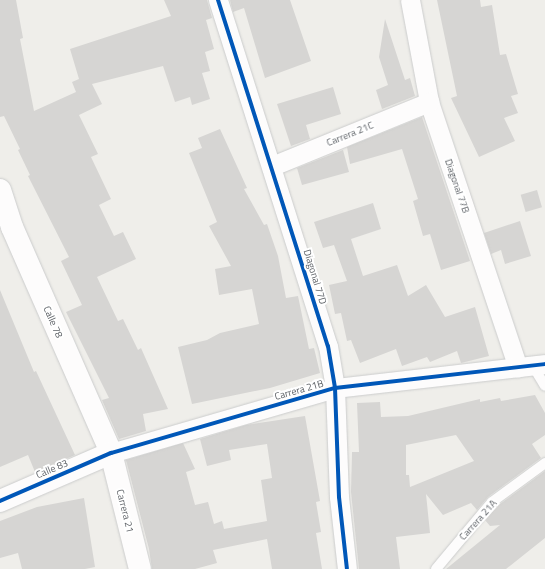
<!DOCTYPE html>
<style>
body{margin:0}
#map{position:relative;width:545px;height:569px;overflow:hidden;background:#efeeea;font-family:"Titillium Web",sans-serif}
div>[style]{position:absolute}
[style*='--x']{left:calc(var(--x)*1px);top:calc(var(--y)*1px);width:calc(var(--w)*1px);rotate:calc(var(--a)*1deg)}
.building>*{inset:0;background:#d6d5d3;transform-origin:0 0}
.roads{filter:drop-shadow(0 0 1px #cbcccc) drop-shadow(0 0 1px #cbcccc)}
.service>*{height:10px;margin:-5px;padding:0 5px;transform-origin:5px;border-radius:5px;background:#fdfcfc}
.minor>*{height:19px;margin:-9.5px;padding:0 9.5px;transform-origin:9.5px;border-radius:9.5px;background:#fdfcfc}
.tertiary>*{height:22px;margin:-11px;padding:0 11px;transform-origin:11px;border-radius:11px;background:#fdfcfc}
.cycleway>*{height:4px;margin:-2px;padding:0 2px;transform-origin:2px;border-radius:2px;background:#0057b8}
span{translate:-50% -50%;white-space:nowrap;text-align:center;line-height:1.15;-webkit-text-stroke:4px #fff;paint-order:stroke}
.street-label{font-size:10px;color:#5f6368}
</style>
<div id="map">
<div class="building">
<div style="clip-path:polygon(0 0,16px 0,23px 38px,20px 39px,34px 111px,76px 92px,72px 82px,79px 79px,70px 49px,171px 16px,164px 0,207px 0,212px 18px,206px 20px,214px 49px,205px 52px,210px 71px,202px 73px,210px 99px,192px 105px,190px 97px,175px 102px,163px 66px,92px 84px,102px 104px,79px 115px,98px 154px,91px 157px,111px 199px,99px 205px,114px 236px,123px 232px,136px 259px,97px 277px,118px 321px,123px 319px,138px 350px,141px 348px,168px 409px,143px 414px,146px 431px,119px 439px,102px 400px,109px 398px,66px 312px,82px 305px,61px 261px,69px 257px,28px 176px,30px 175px,18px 150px,20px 149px,4px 116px,0 117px)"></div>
<div style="clip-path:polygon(230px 0,290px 0,311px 61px,265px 78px,244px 8px,233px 12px)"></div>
<div style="clip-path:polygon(437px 0,480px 0,481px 7px,492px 5px,500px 55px,506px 54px,518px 94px,511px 96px,518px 113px,504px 118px,515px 141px,479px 157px,451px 98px,457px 96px)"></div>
<div style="clip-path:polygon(385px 19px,405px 80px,410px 78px,415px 96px,382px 109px,376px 90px,388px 85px,379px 57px)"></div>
<div style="clip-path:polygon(333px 87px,341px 114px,306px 125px,310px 139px,291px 146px,277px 104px)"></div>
<div style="clip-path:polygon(422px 117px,470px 261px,441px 270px,430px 234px,423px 236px,413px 201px,418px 199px,402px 149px,350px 164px,347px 147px)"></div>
<div style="clip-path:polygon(220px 129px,247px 188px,244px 189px,264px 225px,267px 224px,278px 256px,286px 298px,298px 296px,309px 349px,314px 348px,320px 373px,270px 388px,192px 404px,178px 347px,207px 340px,220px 333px,259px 324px,252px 289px,219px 295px,215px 269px,231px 266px,209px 226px,217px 222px,189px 153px,202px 148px,198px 138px)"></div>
<div style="clip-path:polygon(343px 150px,349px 172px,302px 185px,297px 168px)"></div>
<div style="left:537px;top:190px;width:18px;height:17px;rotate:74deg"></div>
<div style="clip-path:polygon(373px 203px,381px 229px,351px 239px,363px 276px,397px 265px,408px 296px,426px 285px,445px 317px,475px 307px,489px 356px,461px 363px,457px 351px,430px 362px,427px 357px,402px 366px,396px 349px,360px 363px,351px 340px,347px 341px,341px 313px,335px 314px,329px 285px,347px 281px,334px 245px,323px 248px,314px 222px)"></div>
<div style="clip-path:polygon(520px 221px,531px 256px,505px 264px,501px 250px,491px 254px,484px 233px)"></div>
<div style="clip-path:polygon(0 290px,34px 372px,36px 371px,75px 455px,35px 472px,28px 455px,0 467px)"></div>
<div style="clip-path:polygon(evenodd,535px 395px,545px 413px,545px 435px,532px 444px,541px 458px,488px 497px,477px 510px,471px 503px,443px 515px,426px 494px,430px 533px,396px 537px,400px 569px,359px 569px,351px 492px,352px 452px,359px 452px,357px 403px,380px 402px,381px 417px,408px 416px,480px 399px,480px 402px,500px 398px,501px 401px,535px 395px,456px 435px,474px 461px,410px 487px,409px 475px,406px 475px,406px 445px,456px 435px)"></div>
<div style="clip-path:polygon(305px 416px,320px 501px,316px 502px,321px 532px,316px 533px,322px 569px,272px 569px,267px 539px,213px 550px,217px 563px,195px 569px,152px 569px,149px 549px,126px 460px,183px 443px,195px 469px,186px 472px,195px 505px,208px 502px,214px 524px,222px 521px,224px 529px,267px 521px,261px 480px,272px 478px,267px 444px,229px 450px,231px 460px,207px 466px,200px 439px,246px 425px)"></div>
<div style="clip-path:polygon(545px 471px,545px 538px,506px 569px,446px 569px,500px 525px,490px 526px,485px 520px,496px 507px)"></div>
<div style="clip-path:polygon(84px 498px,95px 567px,85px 569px,22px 569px,18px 553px,0 558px,0 521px,37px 507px)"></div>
</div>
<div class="roads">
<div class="service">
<div style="--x:533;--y:366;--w:23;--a:59"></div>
<div style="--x:436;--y:569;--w:87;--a:-50.1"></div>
<div style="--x:492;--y:502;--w:66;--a:-36.3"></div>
</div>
<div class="minor">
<div style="--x:218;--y:0;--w:363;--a:72.4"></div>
<div style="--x:328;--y:346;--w:43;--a:80.5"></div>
<div style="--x:335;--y:388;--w:109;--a:87.9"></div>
<div style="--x:339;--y:497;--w:72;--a:83.7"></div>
<div style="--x:410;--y:0;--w:104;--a:79.4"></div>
<div style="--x:429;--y:102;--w:280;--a:71.5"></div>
<div style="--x:272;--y:166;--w:170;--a:-22.2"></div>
<div style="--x:111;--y:453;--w:233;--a:-16.2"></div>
<div style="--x:335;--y:388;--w:211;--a:-6.5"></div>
</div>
<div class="tertiary">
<div style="--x:0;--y:190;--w:39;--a:72"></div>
<div style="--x:12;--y:227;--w:247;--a:66.3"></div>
<div style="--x:111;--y:453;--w:120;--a:76"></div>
<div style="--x:0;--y:501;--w:121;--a:-23.4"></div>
</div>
</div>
<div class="cycleway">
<div style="--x:218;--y:0;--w:363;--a:72.4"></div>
<div style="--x:328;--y:346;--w:43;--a:80.5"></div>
<div style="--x:335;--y:388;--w:109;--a:87.9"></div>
<div style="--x:339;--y:497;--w:72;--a:83.7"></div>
<div style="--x:0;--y:501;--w:121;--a:-23.4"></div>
<div style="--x:111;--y:453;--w:233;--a:-16.2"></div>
<div style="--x:335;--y:388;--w:211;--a:-6.5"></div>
</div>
<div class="street-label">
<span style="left:350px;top:134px;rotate:-22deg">Carrera 21C</span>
<span style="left:457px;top:186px;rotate:71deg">Diagonal 77B</span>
<span style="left:315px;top:277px;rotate:73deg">Diagonal 77D</span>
<span style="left:53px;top:322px;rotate:66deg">Calle 78</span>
<span style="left:299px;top:390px;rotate:-16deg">Carrera 21B</span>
<span style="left:52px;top:469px;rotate:-23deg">Calle 83</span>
<span style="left:125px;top:511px;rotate:76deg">Carrera 21</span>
<span style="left:478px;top:520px;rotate:-48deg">Carrera 21A</span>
</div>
</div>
